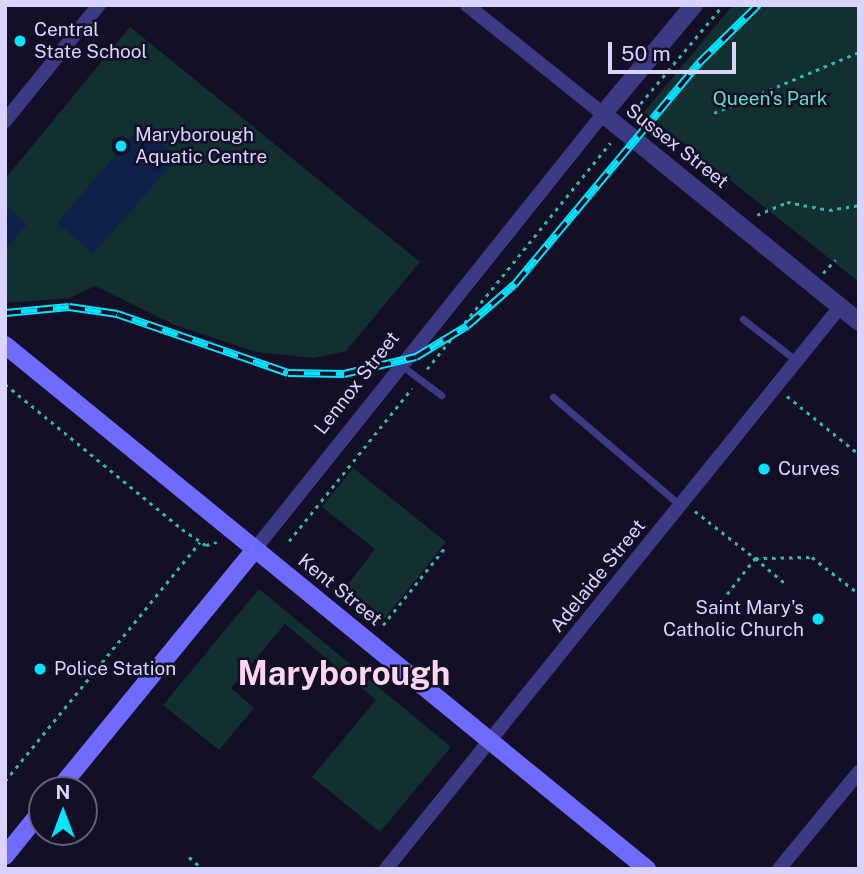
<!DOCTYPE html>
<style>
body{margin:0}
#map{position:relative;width:864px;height:874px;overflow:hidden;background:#130f26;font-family:"Public Sans",sans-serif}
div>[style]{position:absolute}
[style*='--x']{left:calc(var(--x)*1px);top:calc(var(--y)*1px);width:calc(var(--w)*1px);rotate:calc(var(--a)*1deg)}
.green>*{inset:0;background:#12302f}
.water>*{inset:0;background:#0c2248;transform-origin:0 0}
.path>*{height:2.5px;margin-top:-1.25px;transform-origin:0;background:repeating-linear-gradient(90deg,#2fb8b0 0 3.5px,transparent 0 8.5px)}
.service>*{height:7px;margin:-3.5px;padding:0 3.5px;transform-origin:3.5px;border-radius:3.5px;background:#3d3a85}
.minor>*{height:14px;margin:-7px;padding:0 7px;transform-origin:7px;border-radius:7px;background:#3d3a85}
.tertiary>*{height:18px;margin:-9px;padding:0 9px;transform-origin:9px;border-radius:9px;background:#3d3a85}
.secondary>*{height:18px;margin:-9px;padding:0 9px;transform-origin:9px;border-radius:9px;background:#6f6bff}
.rail>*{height:8px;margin-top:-4px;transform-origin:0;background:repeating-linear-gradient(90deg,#130f26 0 16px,#00e5ff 0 32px);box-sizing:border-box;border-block:2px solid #00e5ff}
.dots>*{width:19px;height:19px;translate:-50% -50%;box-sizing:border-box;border:4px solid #130f26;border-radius:50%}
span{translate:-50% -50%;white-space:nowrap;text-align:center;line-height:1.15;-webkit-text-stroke:5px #130f26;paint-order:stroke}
.poi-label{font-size:19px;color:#d9d4ff}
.left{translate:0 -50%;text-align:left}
.right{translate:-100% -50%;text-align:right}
.park-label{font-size:19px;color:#5fe0c0}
.street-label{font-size:19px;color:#d9d4ff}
.town-label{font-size:33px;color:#ffd6f0;font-weight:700}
.frame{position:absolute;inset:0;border:7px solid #d9d4ff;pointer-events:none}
.north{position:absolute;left:28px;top:776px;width:70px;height:70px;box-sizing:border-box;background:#130f26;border:2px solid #625e7d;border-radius:50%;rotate:0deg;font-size:19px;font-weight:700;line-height:28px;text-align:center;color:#d9d4ff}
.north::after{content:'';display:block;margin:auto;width:24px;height:32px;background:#00e5ff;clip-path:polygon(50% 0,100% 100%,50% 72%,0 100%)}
.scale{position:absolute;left:608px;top:42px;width:128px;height:32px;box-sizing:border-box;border:4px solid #d9d4ff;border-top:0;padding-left:9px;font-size:21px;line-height:24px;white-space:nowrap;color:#d9d4ff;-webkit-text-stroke:5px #130f26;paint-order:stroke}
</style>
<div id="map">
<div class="green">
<div style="clip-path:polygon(733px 5px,859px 5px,859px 282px,644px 112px)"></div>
<div style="clip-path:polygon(130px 27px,420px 262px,346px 351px,314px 358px,256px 352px,175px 325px,95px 286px,70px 298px,5px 303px,5px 179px)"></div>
<div style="clip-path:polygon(353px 468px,446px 542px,385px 618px,346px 587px,375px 549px,322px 507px)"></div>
<div style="clip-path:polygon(259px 589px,451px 747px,380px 832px,312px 777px,376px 700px,285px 624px,231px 688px,254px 708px,219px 750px,163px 705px)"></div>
</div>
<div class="water">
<div style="left:141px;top:126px;width:48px;height:128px;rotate:41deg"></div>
<div style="clip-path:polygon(5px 205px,27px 224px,5px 250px)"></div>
</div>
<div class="path">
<div style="--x:635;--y:110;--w:137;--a:-50"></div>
<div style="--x:714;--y:113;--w:157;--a:-22.8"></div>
<div style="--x:757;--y:215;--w:33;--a:-23"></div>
<div style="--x:787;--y:202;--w:43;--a:10.8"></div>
<div style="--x:829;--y:210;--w:30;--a:-9"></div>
<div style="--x:823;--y:273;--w:18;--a:-47"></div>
<div style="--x:427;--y:369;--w:291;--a:-51"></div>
<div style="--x:5;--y:384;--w:229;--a:39.3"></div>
<div style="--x:182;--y:529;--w:29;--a:34"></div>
<div style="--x:206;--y:545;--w:11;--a:-15"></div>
<div style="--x:787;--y:396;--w:92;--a:38.9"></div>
<div style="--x:695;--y:511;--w:76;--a:38.1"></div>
<div style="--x:755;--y:558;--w:57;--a:-1"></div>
<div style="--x:812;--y:557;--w:60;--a:38.2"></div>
<div style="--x:289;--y:541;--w:196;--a:-51.2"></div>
<div style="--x:727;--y:594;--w:46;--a:-52.1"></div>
<div style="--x:755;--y:558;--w:38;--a:40"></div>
<div style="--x:383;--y:625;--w:102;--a:-51.3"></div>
<div style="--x:5;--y:781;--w:308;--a:-50.8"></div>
<div style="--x:189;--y:857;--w:18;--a:41"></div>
</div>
<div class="service">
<div style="--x:743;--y:319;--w:65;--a:38.1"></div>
<div style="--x:402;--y:366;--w:49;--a:36.6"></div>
<div style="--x:553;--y:397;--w:167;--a:40.4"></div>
</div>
<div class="minor">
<div style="--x:5;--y:121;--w:149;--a:-51"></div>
<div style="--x:255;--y:549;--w:557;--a:-51.34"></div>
<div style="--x:603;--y:114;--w:174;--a:-141.3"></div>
<div style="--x:386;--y:869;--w:722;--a:-51.07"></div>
<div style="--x:779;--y:869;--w:126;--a:-50.5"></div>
</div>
<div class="tertiary">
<div style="--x:694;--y:5;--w:142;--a:129.9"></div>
<div style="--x:603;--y:114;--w:330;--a:39.1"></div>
</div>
<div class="secondary">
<div style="--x:5;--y:345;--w:829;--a:39.22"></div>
<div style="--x:58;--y:790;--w:311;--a:-50.7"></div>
<div style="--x:5;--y:856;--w:59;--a:-51.2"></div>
</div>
<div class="rail">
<div style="--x:5;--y:313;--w:64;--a:-5.4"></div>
<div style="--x:69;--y:307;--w:49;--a:8.3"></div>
<div style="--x:117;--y:314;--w:181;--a:19"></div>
<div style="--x:288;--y:373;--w:56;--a:1"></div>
<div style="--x:344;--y:374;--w:74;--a:-13.3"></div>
<div style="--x:416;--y:357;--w:60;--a:-31.3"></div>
<div style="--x:467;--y:326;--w:64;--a:-41.2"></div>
<div style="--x:515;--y:284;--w:288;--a:-50.2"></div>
<div style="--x:699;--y:63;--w:83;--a:-44.5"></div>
</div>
<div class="dots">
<div style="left:20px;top:41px;background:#00e5ff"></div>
<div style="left:121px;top:146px;background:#00e5ff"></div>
<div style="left:764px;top:469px;background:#00e5ff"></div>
<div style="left:818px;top:619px;background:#00e5ff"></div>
<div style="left:40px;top:669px;background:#00e5ff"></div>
</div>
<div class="poi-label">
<span class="left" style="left:34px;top:41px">Central<br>State School</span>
<span class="left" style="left:135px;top:146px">Maryborough<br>Aquatic Centre</span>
<span class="left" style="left:778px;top:469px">Curves</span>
<span class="right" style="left:804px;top:619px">Saint Mary's<br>Catholic Church</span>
<span class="left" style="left:54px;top:669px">Police Station</span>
</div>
<div class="park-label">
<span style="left:770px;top:99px">Queen's Park</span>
</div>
<div class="street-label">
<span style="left:677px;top:146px;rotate:38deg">Sussex Street</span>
<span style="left:357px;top:383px;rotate:-52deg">Lennox Street</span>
<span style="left:598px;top:576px;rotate:-51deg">Adelaide Street</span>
<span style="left:340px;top:590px;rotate:39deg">Kent Street</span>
</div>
<div class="town-label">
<span style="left:344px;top:674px">Maryborough</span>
</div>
<div class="frame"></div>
<div class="north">N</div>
<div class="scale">50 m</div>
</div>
